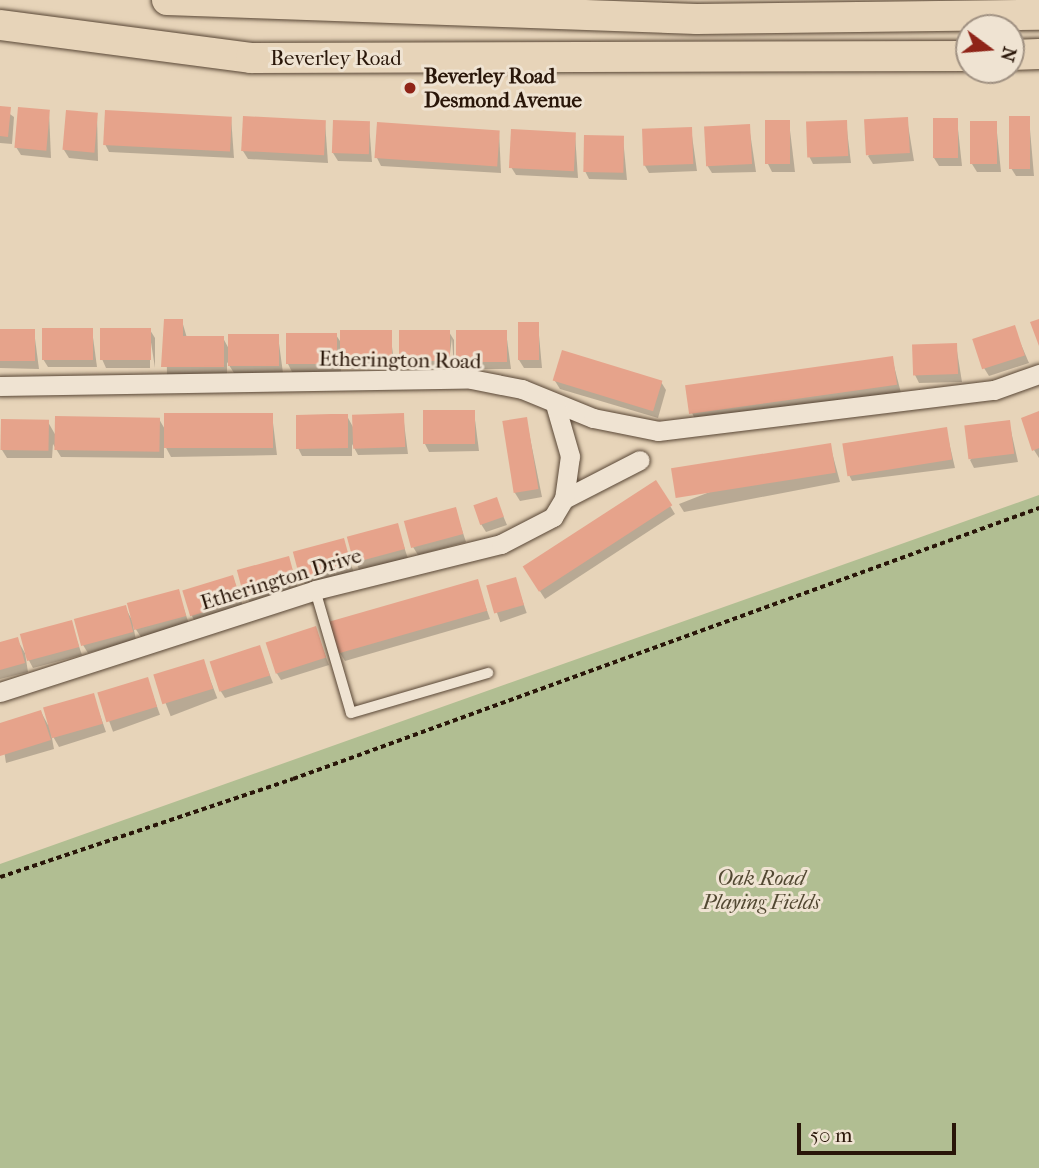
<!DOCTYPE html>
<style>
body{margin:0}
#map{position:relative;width:1039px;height:1168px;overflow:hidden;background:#e7d4b9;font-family:"IM FELL French Canon",serif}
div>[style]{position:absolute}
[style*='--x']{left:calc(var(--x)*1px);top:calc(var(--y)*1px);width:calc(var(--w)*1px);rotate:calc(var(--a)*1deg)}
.green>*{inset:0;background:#b1be92}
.shadow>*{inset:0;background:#0003;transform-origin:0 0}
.building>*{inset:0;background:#e6a38b;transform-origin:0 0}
.path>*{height:3.5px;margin-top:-1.75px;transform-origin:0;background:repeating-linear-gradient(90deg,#291609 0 5px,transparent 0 8.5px)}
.roads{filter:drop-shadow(0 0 2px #584635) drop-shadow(0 0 2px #584635)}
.lane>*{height:10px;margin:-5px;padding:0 5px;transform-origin:5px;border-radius:5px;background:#efe3d2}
.street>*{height:19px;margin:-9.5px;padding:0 9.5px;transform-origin:9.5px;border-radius:9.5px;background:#efe3d2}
.primary>*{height:30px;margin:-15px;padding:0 15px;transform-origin:15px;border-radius:15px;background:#e7d4b9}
.dots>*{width:19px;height:19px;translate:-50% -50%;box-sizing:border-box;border:4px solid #efe3d2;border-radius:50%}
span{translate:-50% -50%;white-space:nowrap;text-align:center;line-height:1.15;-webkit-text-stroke:6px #efe3d2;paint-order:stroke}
.street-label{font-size:21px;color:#291609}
.poi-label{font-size:21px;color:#291609;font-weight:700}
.left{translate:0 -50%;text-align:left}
.park-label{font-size:21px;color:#524832;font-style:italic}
.north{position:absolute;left:955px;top:14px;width:70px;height:70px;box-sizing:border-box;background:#efe3d2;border:2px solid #a09182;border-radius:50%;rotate:106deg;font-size:19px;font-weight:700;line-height:28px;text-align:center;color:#291609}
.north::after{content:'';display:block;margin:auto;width:24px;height:32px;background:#8f2418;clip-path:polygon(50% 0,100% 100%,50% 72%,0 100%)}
.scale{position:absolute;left:797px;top:1123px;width:159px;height:32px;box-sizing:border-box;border:4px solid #291609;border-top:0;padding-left:9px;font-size:21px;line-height:24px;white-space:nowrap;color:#291609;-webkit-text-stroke:5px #efe3d2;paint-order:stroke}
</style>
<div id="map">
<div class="green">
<div style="clip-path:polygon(1039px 495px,1039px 1168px,0 1168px,0 864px)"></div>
</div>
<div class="shadow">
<div style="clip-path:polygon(0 107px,14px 117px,12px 144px,0 143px)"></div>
<div style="clip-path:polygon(49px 112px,51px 158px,21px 155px,16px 147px)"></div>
<div style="clip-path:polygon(97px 115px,98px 161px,69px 158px,64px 150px)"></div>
<div style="clip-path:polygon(231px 117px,234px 158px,109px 152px,105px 144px)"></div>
<div style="clip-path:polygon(1029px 118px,1034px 176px,1016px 176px,1011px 168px)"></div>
<div style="clip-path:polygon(907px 119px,914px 161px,873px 164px,868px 156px)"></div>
<div style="clip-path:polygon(957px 120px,962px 166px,939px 166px,934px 158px)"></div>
<div style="clip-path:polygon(325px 122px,328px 163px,248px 159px,243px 151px)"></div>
<div style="clip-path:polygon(789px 122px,795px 172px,772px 172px,768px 164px)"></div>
<div style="clip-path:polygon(846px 122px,851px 163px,813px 164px,809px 156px)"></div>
<div style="clip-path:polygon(369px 123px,372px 162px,338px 161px,333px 153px)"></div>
<div style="clip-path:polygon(996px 123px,1001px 172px,977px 172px,972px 164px)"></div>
<div style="clip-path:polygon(749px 126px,756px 172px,712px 173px,707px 165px)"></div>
<div style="clip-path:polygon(691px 129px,697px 171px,649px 173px,644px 164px)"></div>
<div style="clip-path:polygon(499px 131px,501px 173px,381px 166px,377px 158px)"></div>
<div style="clip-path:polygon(575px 134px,578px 178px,516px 175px,511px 167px)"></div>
<div style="clip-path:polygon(623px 138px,627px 180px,589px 179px,585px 171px)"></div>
<div style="clip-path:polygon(166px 321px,182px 321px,187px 338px,223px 338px,229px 349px,278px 336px,283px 373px,234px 373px,227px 362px,227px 375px,167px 375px)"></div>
<div style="clip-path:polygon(538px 324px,542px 368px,524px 368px,519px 360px)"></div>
<div style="clip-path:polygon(1014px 328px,1029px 363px,989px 376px,984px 368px)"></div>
<div style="clip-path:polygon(92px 330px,97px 367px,48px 367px,43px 359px)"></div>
<div style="clip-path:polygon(150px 330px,155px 338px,155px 368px,150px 336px,150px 368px,106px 368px,102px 359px)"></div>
<div style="clip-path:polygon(0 331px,34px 331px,39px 369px,0 368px)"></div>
<div style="clip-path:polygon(390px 332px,395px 369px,346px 369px,341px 360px,341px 372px,292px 372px,288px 364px,336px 335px,342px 344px)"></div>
<div style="clip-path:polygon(449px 332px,454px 340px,454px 369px,452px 338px,448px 369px,405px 369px,400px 361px)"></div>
<div style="clip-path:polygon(506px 332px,511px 369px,462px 369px,457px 361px)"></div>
<div style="clip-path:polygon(956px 345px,962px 382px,919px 383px,915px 375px)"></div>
<div style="clip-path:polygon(892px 358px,901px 393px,695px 419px,691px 411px)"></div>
<div style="clip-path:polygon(555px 381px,661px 382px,666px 390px,658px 418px,560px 389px)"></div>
<div style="clip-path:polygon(474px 412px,479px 451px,429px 452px,425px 444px)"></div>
<div style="clip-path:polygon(1039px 413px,1039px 458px,1034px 450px)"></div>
<div style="clip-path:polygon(272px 415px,277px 455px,171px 457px,164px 444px,164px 458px,61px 457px,53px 444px,52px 458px,7px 458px,2px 450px,48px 422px,56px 436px,159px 419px,166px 431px)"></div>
<div style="clip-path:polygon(403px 415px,408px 454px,358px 455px,352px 444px,352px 456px,302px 456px,298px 448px,347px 416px,353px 427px)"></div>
<div style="clip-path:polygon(526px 418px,542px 497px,520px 501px,515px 493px)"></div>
<div style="clip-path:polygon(1009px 422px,1018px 462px,974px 468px,970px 460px)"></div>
<div style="clip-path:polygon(946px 429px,955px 468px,852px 481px,848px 473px)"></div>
<div style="clip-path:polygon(830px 445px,840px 482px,684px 512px,679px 504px)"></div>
<div style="clip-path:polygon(656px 483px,675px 514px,545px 599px,530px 576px)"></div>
<div style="clip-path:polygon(496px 499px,507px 525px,486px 532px,481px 524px)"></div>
<div style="clip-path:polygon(455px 509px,466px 542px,418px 555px,413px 547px)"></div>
<div style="left:397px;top:525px;width:35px;height:50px;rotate:72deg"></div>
<div style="clip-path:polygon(343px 540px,354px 573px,306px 586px,301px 578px)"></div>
<div style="clip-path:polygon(288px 558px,299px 591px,251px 604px,246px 596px)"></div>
<div style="clip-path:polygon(233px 577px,244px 609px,195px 622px,191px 614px)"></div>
<div style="left:515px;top:579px;width:36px;height:28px;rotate:71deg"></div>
<div style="clip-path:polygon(477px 582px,490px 619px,345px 661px,340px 653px)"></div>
<div style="clip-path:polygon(178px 591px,189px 624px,141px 637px,133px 625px,136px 640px,88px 653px,83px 645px,125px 607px,132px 620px)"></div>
<div style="clip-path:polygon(71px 623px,82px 655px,33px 668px,25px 653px,28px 672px,0 679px,0 644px,17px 639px,26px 655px)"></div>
<div style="clip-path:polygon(315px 629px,329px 665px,281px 680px,276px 672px)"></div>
<div style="clip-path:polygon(259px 647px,273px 683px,225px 698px,220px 690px)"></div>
<div style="left:203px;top:661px;width:40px;height:50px;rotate:69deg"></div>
<div style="left:147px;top:679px;width:38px;height:50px;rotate:70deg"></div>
<div style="clip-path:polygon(93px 695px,106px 732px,59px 747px,51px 733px,54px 749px,6px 763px,0 725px,41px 712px,48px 725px)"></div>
</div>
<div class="building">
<div style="clip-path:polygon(0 106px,11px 107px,8px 137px,0 136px)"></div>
<div style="left:18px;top:107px;width:32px;height:41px;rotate:5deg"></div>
<div style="left:66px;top:110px;width:32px;height:40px;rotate:5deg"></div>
<div style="left:105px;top:110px;width:127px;height:35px;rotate:3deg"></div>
<div style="left:243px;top:116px;width:83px;height:35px;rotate:3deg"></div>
<div style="left:1009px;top:116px;width:21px;height:53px"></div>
<div style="left:908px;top:117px;width:36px;height:44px;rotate:87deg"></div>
<div style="left:933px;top:118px;width:25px;height:40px"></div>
<div style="left:333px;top:120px;width:37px;height:33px;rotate:2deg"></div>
<div style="left:765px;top:120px;width:25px;height:44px"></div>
<div style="left:847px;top:120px;width:36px;height:41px;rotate:88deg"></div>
<div style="left:997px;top:121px;width:43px;height:27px;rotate:90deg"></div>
<div style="left:377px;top:122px;width:123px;height:36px;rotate:4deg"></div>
<div style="left:750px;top:124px;width:40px;height:46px;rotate:87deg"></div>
<div style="left:692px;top:127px;width:37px;height:50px;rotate:88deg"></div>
<div style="left:511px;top:129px;width:65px;height:39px;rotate:3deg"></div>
<div style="left:584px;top:135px;width:40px;height:37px;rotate:1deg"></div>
<div style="clip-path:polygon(164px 319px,183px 319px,183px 336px,224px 336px,224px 367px,161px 367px)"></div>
<div style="clip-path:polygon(1039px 319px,1039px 346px,1030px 322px)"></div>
<div style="left:518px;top:322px;width:21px;height:38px"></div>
<div style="left:1015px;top:325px;width:32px;height:45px;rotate:72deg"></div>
<div style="left:93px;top:328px;width:32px;height:51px;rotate:90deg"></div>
<div style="left:100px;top:328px;width:51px;height:32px"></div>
<div style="left:35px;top:329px;width:32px;height:35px;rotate:90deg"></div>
<div style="left:340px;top:330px;width:52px;height:31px"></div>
<div style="left:399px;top:330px;width:51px;height:31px"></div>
<div style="left:507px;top:330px;width:32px;height:51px;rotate:90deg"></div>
<div style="left:286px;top:333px;width:51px;height:31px"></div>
<div style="left:228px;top:334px;width:51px;height:32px"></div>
<div style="left:957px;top:343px;width:31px;height:45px;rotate:88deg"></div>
<div style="left:562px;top:350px;width:105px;height:32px;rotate:17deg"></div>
<div style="left:893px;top:356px;width:29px;height:210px;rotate:82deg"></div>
<div style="left:423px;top:410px;width:52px;height:34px"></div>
<div style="clip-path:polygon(1039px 411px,1039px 448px,1032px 451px,1021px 418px)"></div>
<div style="left:273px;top:413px;width:35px;height:109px;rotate:90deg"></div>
<div style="left:404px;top:413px;width:34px;height:52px;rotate:88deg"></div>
<div style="clip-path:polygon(331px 414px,348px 414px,348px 448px,296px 449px,296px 415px)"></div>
<div style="left:55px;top:416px;width:105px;height:34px;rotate:1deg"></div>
<div style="left:527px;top:417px;width:73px;height:25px;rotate:81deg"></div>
<div style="left:1px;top:419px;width:48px;height:31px;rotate:1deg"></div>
<div style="left:1010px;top:420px;width:34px;height:46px;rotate:83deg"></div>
<div style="left:947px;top:427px;width:33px;height:106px;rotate:81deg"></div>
<div style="left:831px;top:443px;width:30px;height:162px;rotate:81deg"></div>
<div style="left:656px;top:480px;width:30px;height:159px;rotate:57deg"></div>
<div style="left:497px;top:497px;width:21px;height:25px;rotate:71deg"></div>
<div style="left:456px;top:507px;width:28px;height:54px;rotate:75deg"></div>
<div style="left:398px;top:523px;width:27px;height:53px;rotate:75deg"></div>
<div style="left:344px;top:538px;width:28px;height:53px;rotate:75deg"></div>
<div style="left:289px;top:556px;width:28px;height:54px;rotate:75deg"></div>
<div style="left:233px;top:575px;width:27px;height:53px;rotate:73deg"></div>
<div style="left:516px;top:577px;width:29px;height:31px;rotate:74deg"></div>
<div style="left:478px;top:579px;width:33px;height:155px;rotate:74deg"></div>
<div style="left:179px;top:589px;width:28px;height:54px;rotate:75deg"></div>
<div style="left:126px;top:605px;width:28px;height:54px;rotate:75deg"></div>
<div style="left:72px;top:620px;width:28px;height:54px;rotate:75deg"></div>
<div style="left:316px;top:626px;width:33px;height:53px;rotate:72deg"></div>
<div style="clip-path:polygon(18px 637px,25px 663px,0 670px,0 642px)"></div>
<div style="left:260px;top:645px;width:32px;height:53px;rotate:72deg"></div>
<div style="left:204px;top:659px;width:31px;height:53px;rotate:73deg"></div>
<div style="left:148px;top:677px;width:31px;height:53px;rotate:73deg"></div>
<div style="left:94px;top:693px;width:32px;height:53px;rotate:74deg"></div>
<div style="clip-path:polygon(41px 710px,51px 740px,0 756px,0 723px)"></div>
</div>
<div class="path">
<div style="--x:0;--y:877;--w:309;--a:-18.5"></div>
<div style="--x:293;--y:779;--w:794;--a:-19.96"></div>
</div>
<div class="roads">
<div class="lane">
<div style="--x:315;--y:590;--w:128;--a:73.7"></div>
<div style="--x:351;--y:713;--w:143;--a:-16.3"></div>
</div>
<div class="street">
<div style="--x:0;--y:386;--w:471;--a:-0.9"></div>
<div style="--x:471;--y:379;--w:52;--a:11.1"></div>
<div style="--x:522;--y:389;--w:77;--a:22.2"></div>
<div style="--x:593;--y:418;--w:66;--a:11.3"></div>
<div style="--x:658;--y:431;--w:338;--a:-7"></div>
<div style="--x:994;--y:390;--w:48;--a:-19.6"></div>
<div style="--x:564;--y:499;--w:85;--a:-27.2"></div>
<div style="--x:0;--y:692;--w:331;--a:-17.9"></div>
<div style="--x:315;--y:590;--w:192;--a:-13.9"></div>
<div style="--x:501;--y:544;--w:59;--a:-27.4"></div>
<div style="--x:553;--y:517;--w:21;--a:-59"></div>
<div style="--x:564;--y:499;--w:43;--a:-82.1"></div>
<div style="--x:570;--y:456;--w:54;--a:-106.1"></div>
</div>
<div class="primary">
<div style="--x:167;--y:0;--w:530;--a:2.05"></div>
<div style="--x:697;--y:19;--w:342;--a:-0.7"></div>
<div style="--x:0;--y:25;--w:253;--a:7.5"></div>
<div style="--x:251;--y:58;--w:718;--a:-0.16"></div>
<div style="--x:1011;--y:55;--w:28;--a:-2"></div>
</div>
</div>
<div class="dots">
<div style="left:410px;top:88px;background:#8f2418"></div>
</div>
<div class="street-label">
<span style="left:336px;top:58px">Beverley Road</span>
<span style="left:400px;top:360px;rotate:1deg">Etherington Road</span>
<span style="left:281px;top:579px;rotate:-17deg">Etherington Drive</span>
</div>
<div class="poi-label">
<span class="left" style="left:424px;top:88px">Beverley Road<br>Desmond Avenue</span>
</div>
<div class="park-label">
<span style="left:761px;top:890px">Oak Road<br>Playing Fields</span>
</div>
<div class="north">N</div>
<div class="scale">50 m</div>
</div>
